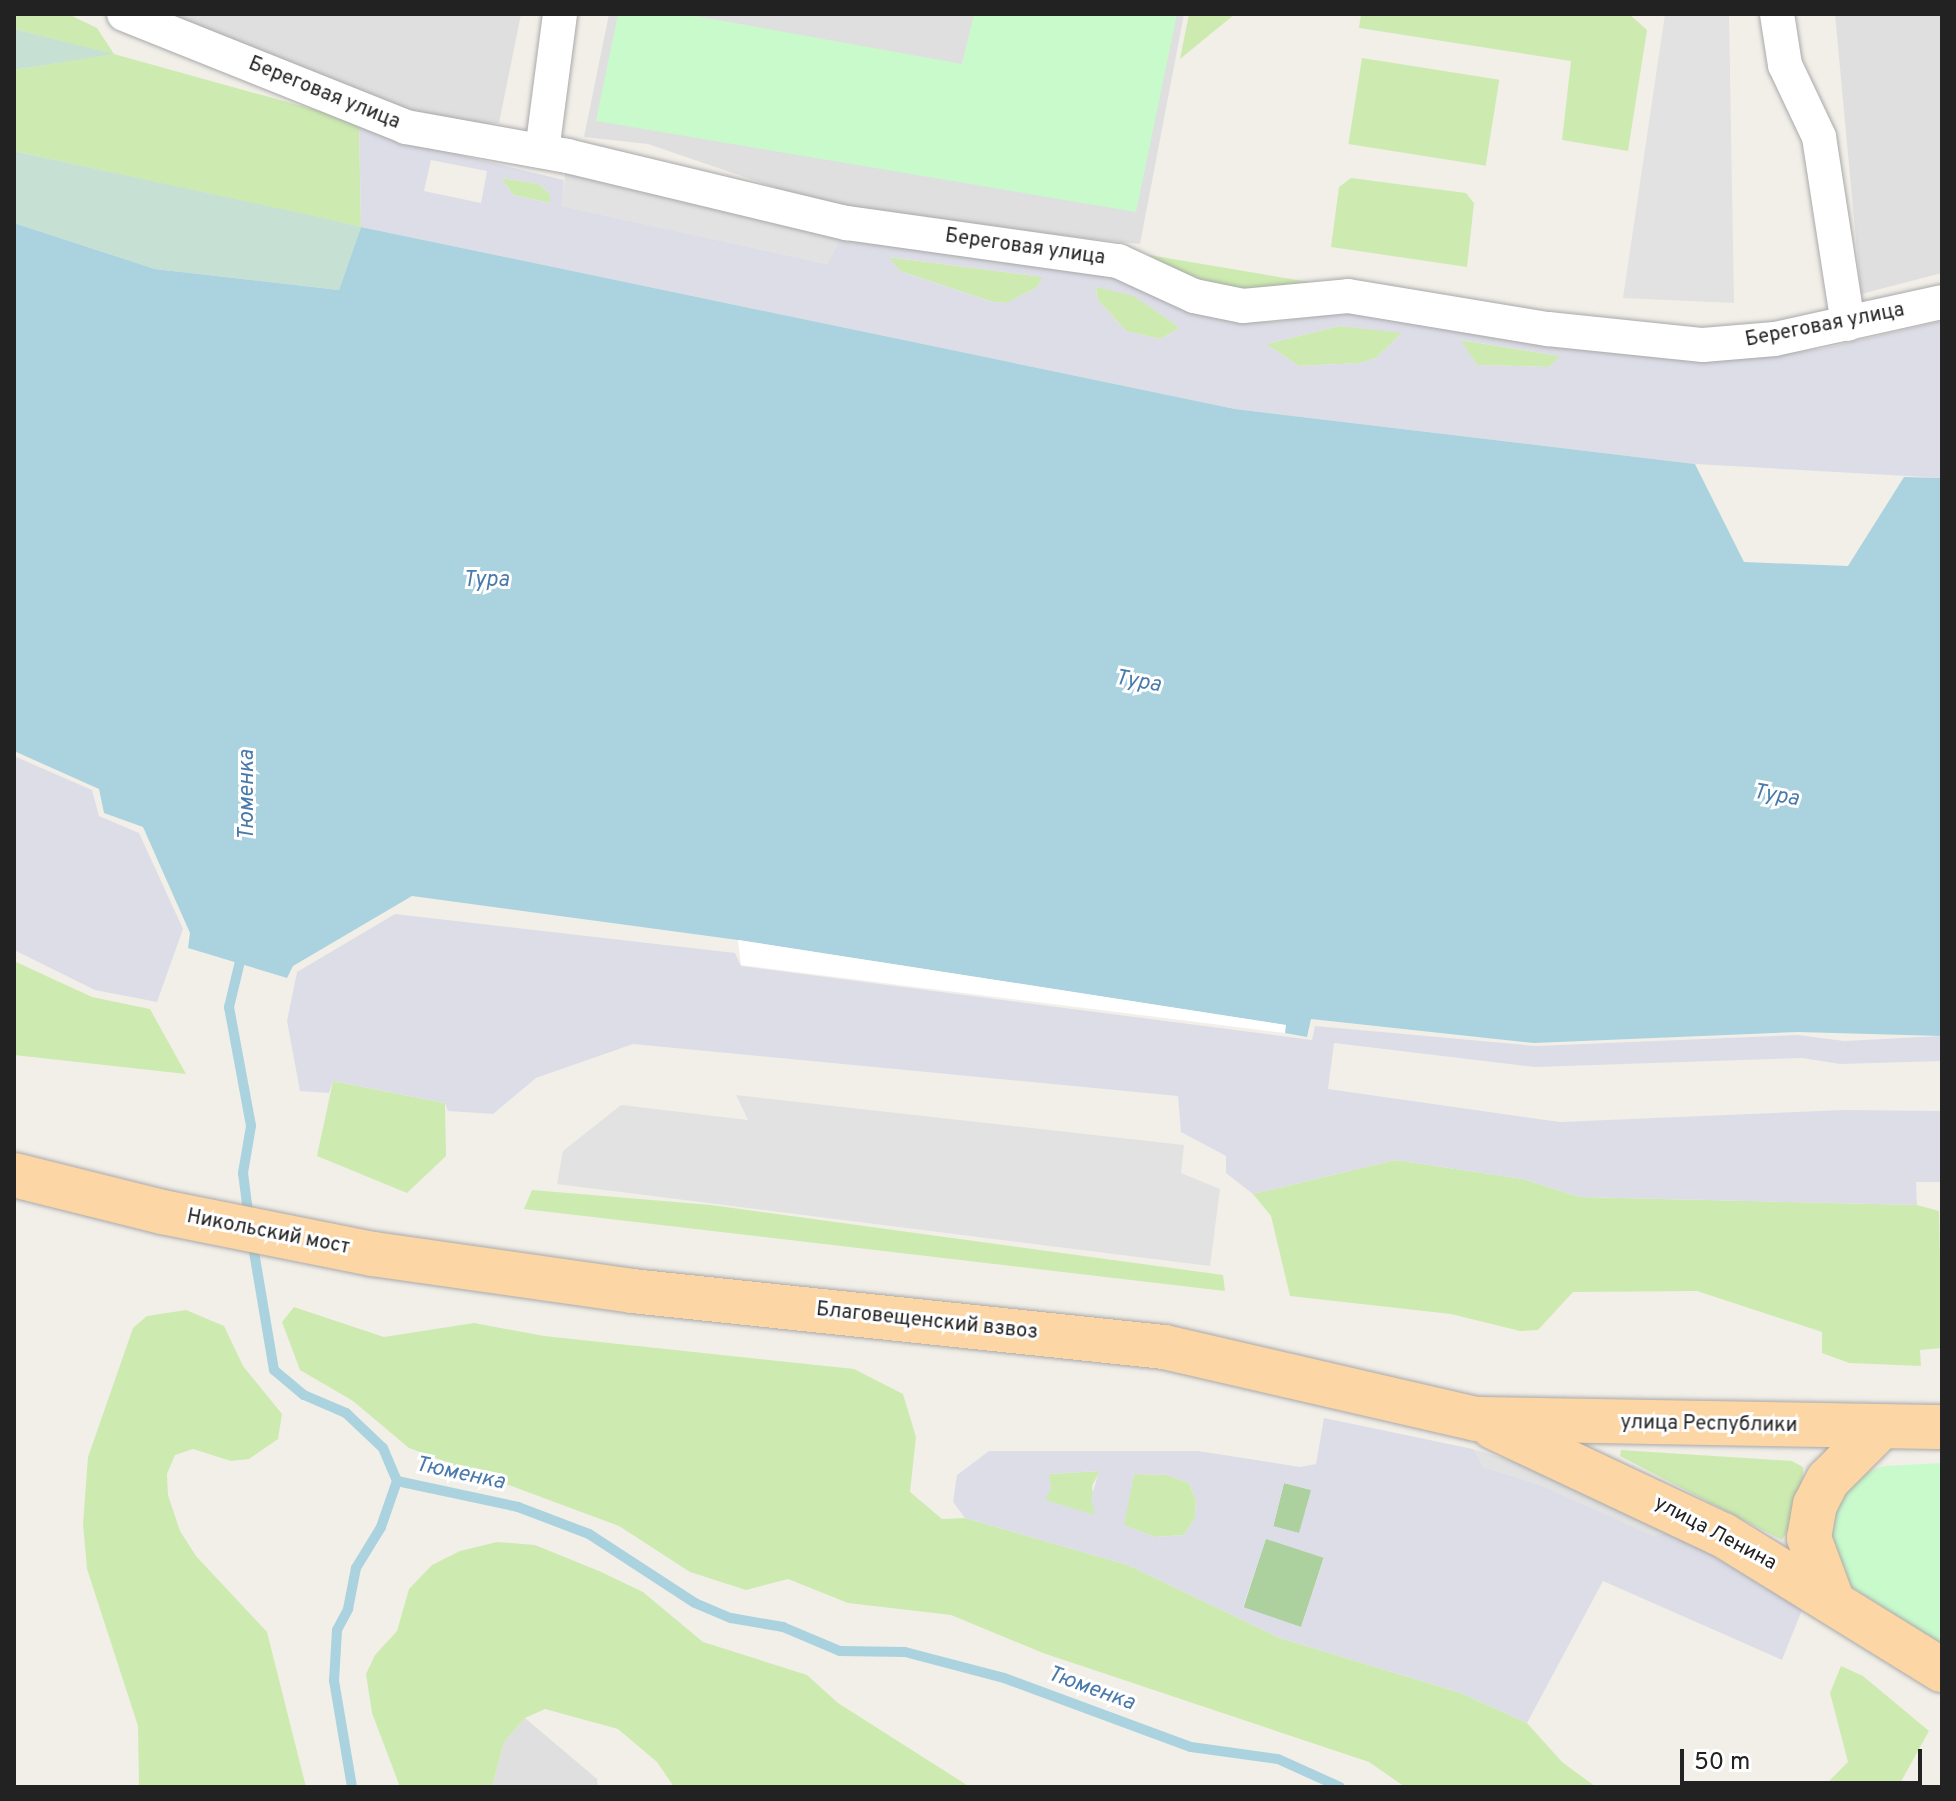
<!DOCTYPE html>
<meta charset="utf-8">
<style>
body{margin:0}
#map{position:relative;width:1956px;height:1801px;overflow:hidden;background:#f2efe9;font-family:Overpass,sans-serif}
div>[style]{position:absolute}
[style*='--x']{left:calc(var(--x)*1px);top:calc(var(--y)*1px);width:calc(var(--w)*1px);rotate:calc(var(--a)*1deg)}
.residential>*{inset:0;background:#e0dfdf}
.grass>*{inset:0;background:#cdebb0;transform-origin:0 0}
.forest>*{inset:0;background:#add19e;transform-origin:0 0}
.wetland>*{inset:0;background:#c6e0d4}
.park>*{inset:0;background:#c8facc}
.parking>*{inset:0;background:#e2e2e2}
.plaza>*{inset:0;background:#dddde8}
.water>*{inset:0;background:#aad3df}
.pier>*{inset:0;background:#fff}
.stream>*{height:10px;margin:-5px;padding:0 5px;transform-origin:5px;border-radius:5px;background:#aad3df}
.roads{filter:drop-shadow(0 0 2px #a9a9a9) drop-shadow(0 0 2px #a9a9a9)}
.minor>*{height:34px;margin:-17px;padding:0 17px;transform-origin:17px;border-radius:17px;background:#fff}
.major>*{height:44px;margin:-22px;padding:0 22px;transform-origin:22px;border-radius:22px;background:#fcd6a4}
span{translate:-50% -50%;white-space:nowrap;text-align:center;line-height:1.15;-webkit-text-stroke:6px #fff;paint-order:stroke}
.street-label{font-size:20px;color:#222}
.water-label{font-size:22px;color:#4a7aab;font-style:italic}
.frame{position:absolute;inset:0;border:16px solid #222;pointer-events:none}
.scale{position:absolute;left:1680px;top:1749px;width:242px;height:36px;box-sizing:border-box;border:4px solid #222;border-top:0;padding-left:10px;font-size:24px;line-height:28px;white-space:nowrap;color:#222;-webkit-text-stroke:6px #fff;paint-order:stroke}
</style>
<div id="map">
<div class="residential">
<div style="clip-path:polygon(162px 14px,521px 14px,499px 123px,445px 128px)"></div>
<div style="clip-path:polygon(609px 14px,1184px 14px,1140px 244px,847px 212px,648px 144px,584px 137px)"></div>
<div style="clip-path:polygon(1835px 14px,1942px 14px,1942px 273px,1861px 294px)"></div>
<div style="clip-path:polygon(525px 1718px,597px 1779px,598px 1787px,492px 1787px,504px 1742px)"></div>
</div>
<div class="grass">
<div style="clip-path:polygon(14px 14px,68px 14px,97px 28px,114px 54px,359px 122px,361px 227px,14px 151px,14px 70px,111px 54px,14px 29px)"></div>
<div style="clip-path:polygon(1189px 14px,1235px 14px,1180px 59px)"></div>
<div style="clip-path:polygon(1361px 14px,1629px 14px,1647px 30px,1628px 151px,1562px 140px,1571px 61px,1359px 28px)"></div>
<div style="left:1362px;top:58px;width:139px;height:87px;rotate:9deg"></div>
<div style="clip-path:polygon(501px 178px,539px 184px,550px 194px,550px 203px,513px 195px)"></div>
<div style="clip-path:polygon(1351px 178px,1466px 193px,1474px 203px,1467px 267px,1331px 247px,1339px 187px)"></div>
<div style="clip-path:polygon(1149px 255px,1327px 285px,1247px 295px,1177px 274px)"></div>
<div style="clip-path:polygon(888px 257px,1044px 277px,1036px 288px,1007px 303px,993px 302px,900px 271px)"></div>
<div style="clip-path:polygon(1096px 287px,1134px 295px,1180px 328px,1160px 339px,1126px 331px,1097px 299px)"></div>
<div style="clip-path:polygon(1339px 326px,1403px 332px,1376px 358px,1360px 363px,1299px 366px,1266px 344px)"></div>
<div style="clip-path:polygon(1460px 340px,1561px 356px,1549px 367px,1477px 365px)"></div>
<div style="clip-path:polygon(14px 961px,92px 997px,150px 1009px,186px 1074px,14px 1055px)"></div>
<div style="clip-path:polygon(333px 1081px,445px 1103px,446px 1156px,407px 1193px,317px 1156px)"></div>
<div style="clip-path:polygon(1395px 1160px,1523px 1179px,1580px 1197px,1917px 1205px,1939px 1211px,1942px 1348px,1920px 1350px,1921px 1366px,1849px 1363px,1822px 1353px,1822px 1332px,1697px 1291px,1573px 1292px,1538px 1330px,1520px 1331px,1451px 1314px,1290px 1296px,1271px 1216px,1253px 1194px)"></div>
<div style="clip-path:polygon(532px 1190px,711px 1205px,1223px 1275px,1225px 1291px,524px 1209px)"></div>
<div style="clip-path:polygon(294px 1307px,384px 1337px,474px 1323px,544px 1336px,854px 1369px,903px 1394px,916px 1437px,910px 1492px,942px 1519px,965px 1518px,1128px 1565px,1280px 1638px,1461px 1693px,1527px 1723px,1562px 1762px,1596px 1787px,1405px 1787px,1369px 1762px,1043px 1653px,951px 1615px,848px 1603px,788px 1579px,746px 1590px,690px 1572px,619px 1526px,409px 1448px,353px 1401px,300px 1370px,282px 1322px)"></div>
<div style="clip-path:polygon(186px 1310px,224px 1326px,243px 1366px,282px 1414px,278px 1439px,249px 1459px,231px 1461px,193px 1449px,175px 1455px,167px 1474px,168px 1495px,180px 1531px,196px 1556px,267px 1632px,306px 1787px,139px 1787px,138px 1726px,87px 1569px,83px 1524px,88px 1457px,133px 1328px,147px 1316px)"></div>
<div style="clip-path:polygon(1621px 1450px,1792px 1461px,1803px 1467px,1803px 1476px,1789px 1528px,1782px 1540px,1620px 1456px)"></div>
<div style="clip-path:polygon(1100px 1471px,1092px 1486px,1096px 1516px,1044px 1500px,1051px 1488px,1048px 1474px)"></div>
<div style="clip-path:polygon(1134px 1474px,1167px 1475px,1189px 1483px,1196px 1500px,1195px 1518px,1184px 1535px,1155px 1537px,1123px 1525px)"></div>
<div style="clip-path:polygon(497px 1542px,535px 1545px,599px 1571px,643px 1592px,703px 1642px,807px 1675px,838px 1703px,970px 1787px,674px 1787px,657px 1762px,618px 1729px,545px 1709px,525px 1718px,504px 1742px,492px 1787px,400px 1787px,372px 1713px,366px 1674px,375px 1655px,397px 1631px,409px 1589px,432px 1565px,460px 1551px)"></div>
<div style="clip-path:polygon(1841px 1666px,1863px 1676px,1929px 1731px,1898px 1787px,1823px 1787px,1848px 1762px,1830px 1693px)"></div>
</div>
<div class="forest">
<div style="left:1284px;top:1483px;width:29px;height:45px;rotate:14deg"></div>
<div style="left:1266px;top:1538px;width:61px;height:74px;rotate:18deg"></div>
</div>
<div class="wetland">
<div style="clip-path:polygon(14px 29px,114px 54px,14px 70px)"></div>
<div style="clip-path:polygon(14px 151px,323px 218px,361px 227px,339px 290px,155px 269px,14px 223px)"></div>
</div>
<div class="park">
<div style="clip-path:polygon(618px 14px,685px 14px,962px 64px,974px 14px,1177px 14px,1136px 212px,596px 121px)"></div>
<div style="clip-path:polygon(1942px 1463px,1942px 1645px,1847px 1584px,1828px 1546px,1835px 1502px,1863px 1474px,1884px 1466px)"></div>
</div>
<div class="parking">
<div style="clip-path:polygon(1665px 14px,1729px 14px,1734px 303px,1623px 298px)"></div>
<div style="clip-path:polygon(567px 156px,844px 232px,827px 264px,562px 206px)"></div>
<div style="clip-path:polygon(736px 1095px,1184px 1145px,1181px 1173px,1220px 1189px,1210px 1266px,557px 1184px,563px 1151px,621px 1105px,748px 1120px)"></div>
<div style="clip-path:polygon(1473px 1449px,1547px 1472px,1674px 1532px,1653px 1537px,1540px 1485px,1484px 1467px)"></div>
</div>
<div class="plaza">
<div style="clip-path:polygon(evenodd,359px 122px,449px 144px,460px 155px,564px 180px,562px 206px,827px 264px,844px 232px,1128px 277px,1228px 320px,1272px 322px,1348px 311px,1740px 359px,1821px 349px,1942px 321px,1942px 478px,1695px 464px,1235px 409px,361px 227px,359px 122px,431px 160px,487px 171px,481px 203px,424px 191px,431px 160px,359px 122px,501px 178px,539px 184px,550px 194px,550px 203px,513px 195px,501px 178px,359px 122px,889px 257px,1043px 277px,1036px 288px,1006px 303px,993px 302px,900px 271px,889px 257px,359px 122px,1096px 287px,1134px 296px,1180px 328px,1160px 339px,1126px 331px,1097px 299px,1096px 287px,359px 122px,1339px 326px,1402px 333px,1376px 358px,1360px 363px,1299px 366px,1266px 344px,1339px 326px,359px 122px,1461px 340px,1559px 356px,1560px 356px,1549px 367px,1477px 365px,1461px 340px)"></div>
<div style="clip-path:polygon(14px 756px,92px 790px,99px 816px,139px 833px,183px 929px,157px 1002px,95px 990px,14px 950px)"></div>
<div style="clip-path:polygon(395px 914px,735px 953px,741px 966px,1312px 1040px,1315px 1026px,1536px 1046px,1798px 1035px,1844px 1041px,1942px 1036px,1942px 1061px,1840px 1064px,1802px 1058px,1535px 1067px,1334px 1043px,1328px 1089px,1560px 1122px,1843px 1110px,1942px 1111px,1942px 1182px,1916px 1182px,1917px 1205px,1580px 1197px,1523px 1179px,1395px 1160px,1253px 1194px,1226px 1173px,1226px 1156px,1181px 1132px,1178px 1096px,633px 1044px,536px 1078px,493px 1114px,448px 1111px,445px 1103px,333px 1081px,329px 1093px,300px 1091px,287px 1021px,297px 972px)"></div>
<div style="clip-path:polygon(evenodd,1324px 1418px,1473px 1449px,1484px 1467px,1540px 1485px,1653px 1536px,1674px 1532px,1802px 1610px,1782px 1660px,1603px 1581px,1527px 1723px,1461px 1693px,1280px 1638px,1128px 1565px,965px 1518px,953px 1502px,957px 1475px,989px 1451px,1198px 1451px,1300px 1467px,1316px 1464px,1324px 1418px,1099px 1471px,1091px 1499px,1095px 1515px,1045px 1500px,1051px 1488px,1049px 1474px,1099px 1471px,1324px 1418px,1134px 1474px,1167px 1475px,1189px 1483px,1196px 1500px,1195px 1518px,1184px 1535px,1155px 1537px,1124px 1525px,1134px 1474px,1324px 1418px,1284px 1483px,1311px 1490px,1299px 1533px,1273px 1526px,1284px 1483px,1324px 1418px,1266px 1539px,1324px 1558px,1301px 1627px,1243px 1607px,1266px 1539px)"></div>
</div>
<div class="water">
<div style="clip-path:polygon(14px 223px,155px 269px,339px 290px,361px 227px,1235px 409px,1695px 464px,1744px 562px,1848px 566px,1904px 477px,1942px 478px,1942px 1036px,1798px 1032px,1534px 1043px,1311px 1019px,1307px 1037px,1285px 1033px,1285px 1025px,738px 940px,412px 896px,293px 966px,287px 978px,188px 948px,190px 933px,143px 827px,104px 813px,99px 789px,14px 751px)"></div>
</div>
<div class="pier">
<div style="clip-path:polygon(738px 940px,1286px 1025px,1285px 1033px,741px 965px)"></div>
</div>
<div class="stream">
<div style="--x:242;--y:953;--w:56;--a:103.5"></div>
<div style="--x:229;--y:1007;--w:121;--a:79.5"></div>
<div style="--x:251;--y:1126;--w:48;--a:99.7"></div>
<div style="--x:243;--y:1173;--w:47;--a:82.7"></div>
<div style="--x:252;--y:1240;--w:132;--a:80.4"></div>
<div style="--x:274;--y:1370;--w:39;--a:40"></div>
<div style="--x:304;--y:1395;--w:46;--a:23.2"></div>
<div style="--x:346;--y:1413;--w:51;--a:43.4"></div>
<div style="--x:383;--y:1448;--w:36;--a:67"></div>
<div style="--x:397;--y:1481;--w:124;--a:12.1"></div>
<div style="--x:518;--y:1507;--w:76;--a:20.8"></div>
<div style="--x:589;--y:1534;--w:126;--a:33.1"></div>
<div style="--x:695;--y:1603;--w:39;--a:23"></div>
<div style="--x:731;--y:1618;--w:53;--a:9.8"></div>
<div style="--x:783;--y:1627;--w:62;--a:22.8"></div>
<div style="--x:840;--y:1651;--w:65;--a:0.9"></div>
<div style="--x:905;--y:1652;--w:102;--a:14.7"></div>
<div style="--x:1004;--y:1678;--w:199;--a:20.3"></div>
<div style="--x:1191;--y:1747;--w:88;--a:7.9"></div>
<div style="--x:1278;--y:1759;--w:68;--a:24.3"></div>
<div style="--x:352;--y:1787;--w:108;--a:-99.6"></div>
<div style="--x:334;--y:1681;--w:51;--a:-86.6"></div>
<div style="--x:337;--y:1630;--w:24;--a:-62"></div>
<div style="--x:348;--y:1609;--w:42;--a:-79"></div>
<div style="--x:356;--y:1568;--w:48;--a:-58.6"></div>
<div style="--x:381;--y:1527;--w:49;--a:-70.8"></div>
</div>
<div class="roads">
<div class="minor">
<div style="--x:124;--y:14;--w:304;--a:21.8"></div>
<div style="--x:406;--y:127;--w:164;--a:10.2"></div>
<div style="--x:567;--y:156;--w:288;--a:13.5"></div>
<div style="--x:847;--y:223;--w:274;--a:8"></div>
<div style="--x:1118;--y:261;--w:84;--a:24.7"></div>
<div style="--x:1194;--y:296;--w:50;--a:11.5"></div>
<div style="--x:1243;--y:306;--w:105;--a:-5.4"></div>
<div style="--x:1348;--y:296;--w:203;--a:9.4"></div>
<div style="--x:1548;--y:329;--w:156;--a:5.9"></div>
<div style="--x:1703;--y:345;--w:72;--a:-4.8"></div>
<div style="--x:1775;--y:339;--w:171;--a:-12.5"></div>
<div style="--x:1777;--y:14;--w:52;--a:81.1"></div>
<div style="--x:1785;--y:65;--w:80;--a:64.7"></div>
<div style="--x:1819;--y:137;--w:189;--a:81.2"></div>
<div style="--x:542;--y:151;--w:138;--a:-82.5"></div>
</div>
<div class="major">
<div style="--x:14;--y:1175;--w:153;--a:14"></div>
<div style="--x:162;--y:1212;--w:215;--a:11.3"></div>
<div style="--x:373;--y:1254;--w:262;--a:8.1"></div>
<div style="--x:632;--y:1291;--w:535;--a:6.01"></div>
<div style="--x:1164;--y:1347;--w:320;--a:13"></div>
<div style="--x:1476;--y:1419;--w:466;--a:1"></div>
<div style="--x:1493;--y:1427;--w:254;--a:25.2"></div>
<div style="--x:1723;--y:1535;--w:257;--a:31.7"></div>
<div style="--x:1831;--y:1597;--w:63;--a:-110.4"></div>
<div style="--x:1809;--y:1538;--w:34;--a:-80"></div>
<div style="--x:1815;--y:1505;--w:28;--a:-63"></div>
<div style="--x:1828;--y:1480;--w:71;--a:-45"></div>
</div>
</div>
<div class="street-label">
<span style="left:324px;top:94px;rotate:22deg">Береговая улица</span>
<span style="left:1025px;top:248px;rotate:8deg">Береговая улица</span>
<span style="left:1825px;top:326px;rotate:-11deg">Береговая улица</span>
<span style="left:268px;top:1233px;rotate:11deg">Никольский мост</span>
<span style="left:927px;top:1322px;rotate:6deg">Благовещенский взвоз</span>
<span style="left:1709px;top:1425px;rotate:1deg">улица Республики</span>
<span style="left:1715px;top:1534px;rotate:28deg">улица Ленина</span>
</div>
<div class="water-label">
<span style="left:486px;top:581px">Тура</span>
<span style="left:1138px;top:682px;rotate:10deg">Тура</span>
<span style="left:248px;top:795px;rotate:-90deg">Тюменка</span>
<span style="left:1776px;top:796px;rotate:10deg">Тура</span>
<span style="left:460px;top:1474px;rotate:12deg">Тюменка</span>
<span style="left:1091px;top:1689px;rotate:20deg">Тюменка</span>
</div>
<div class="frame"></div>
<div class="scale">50 m</div>
</div>
